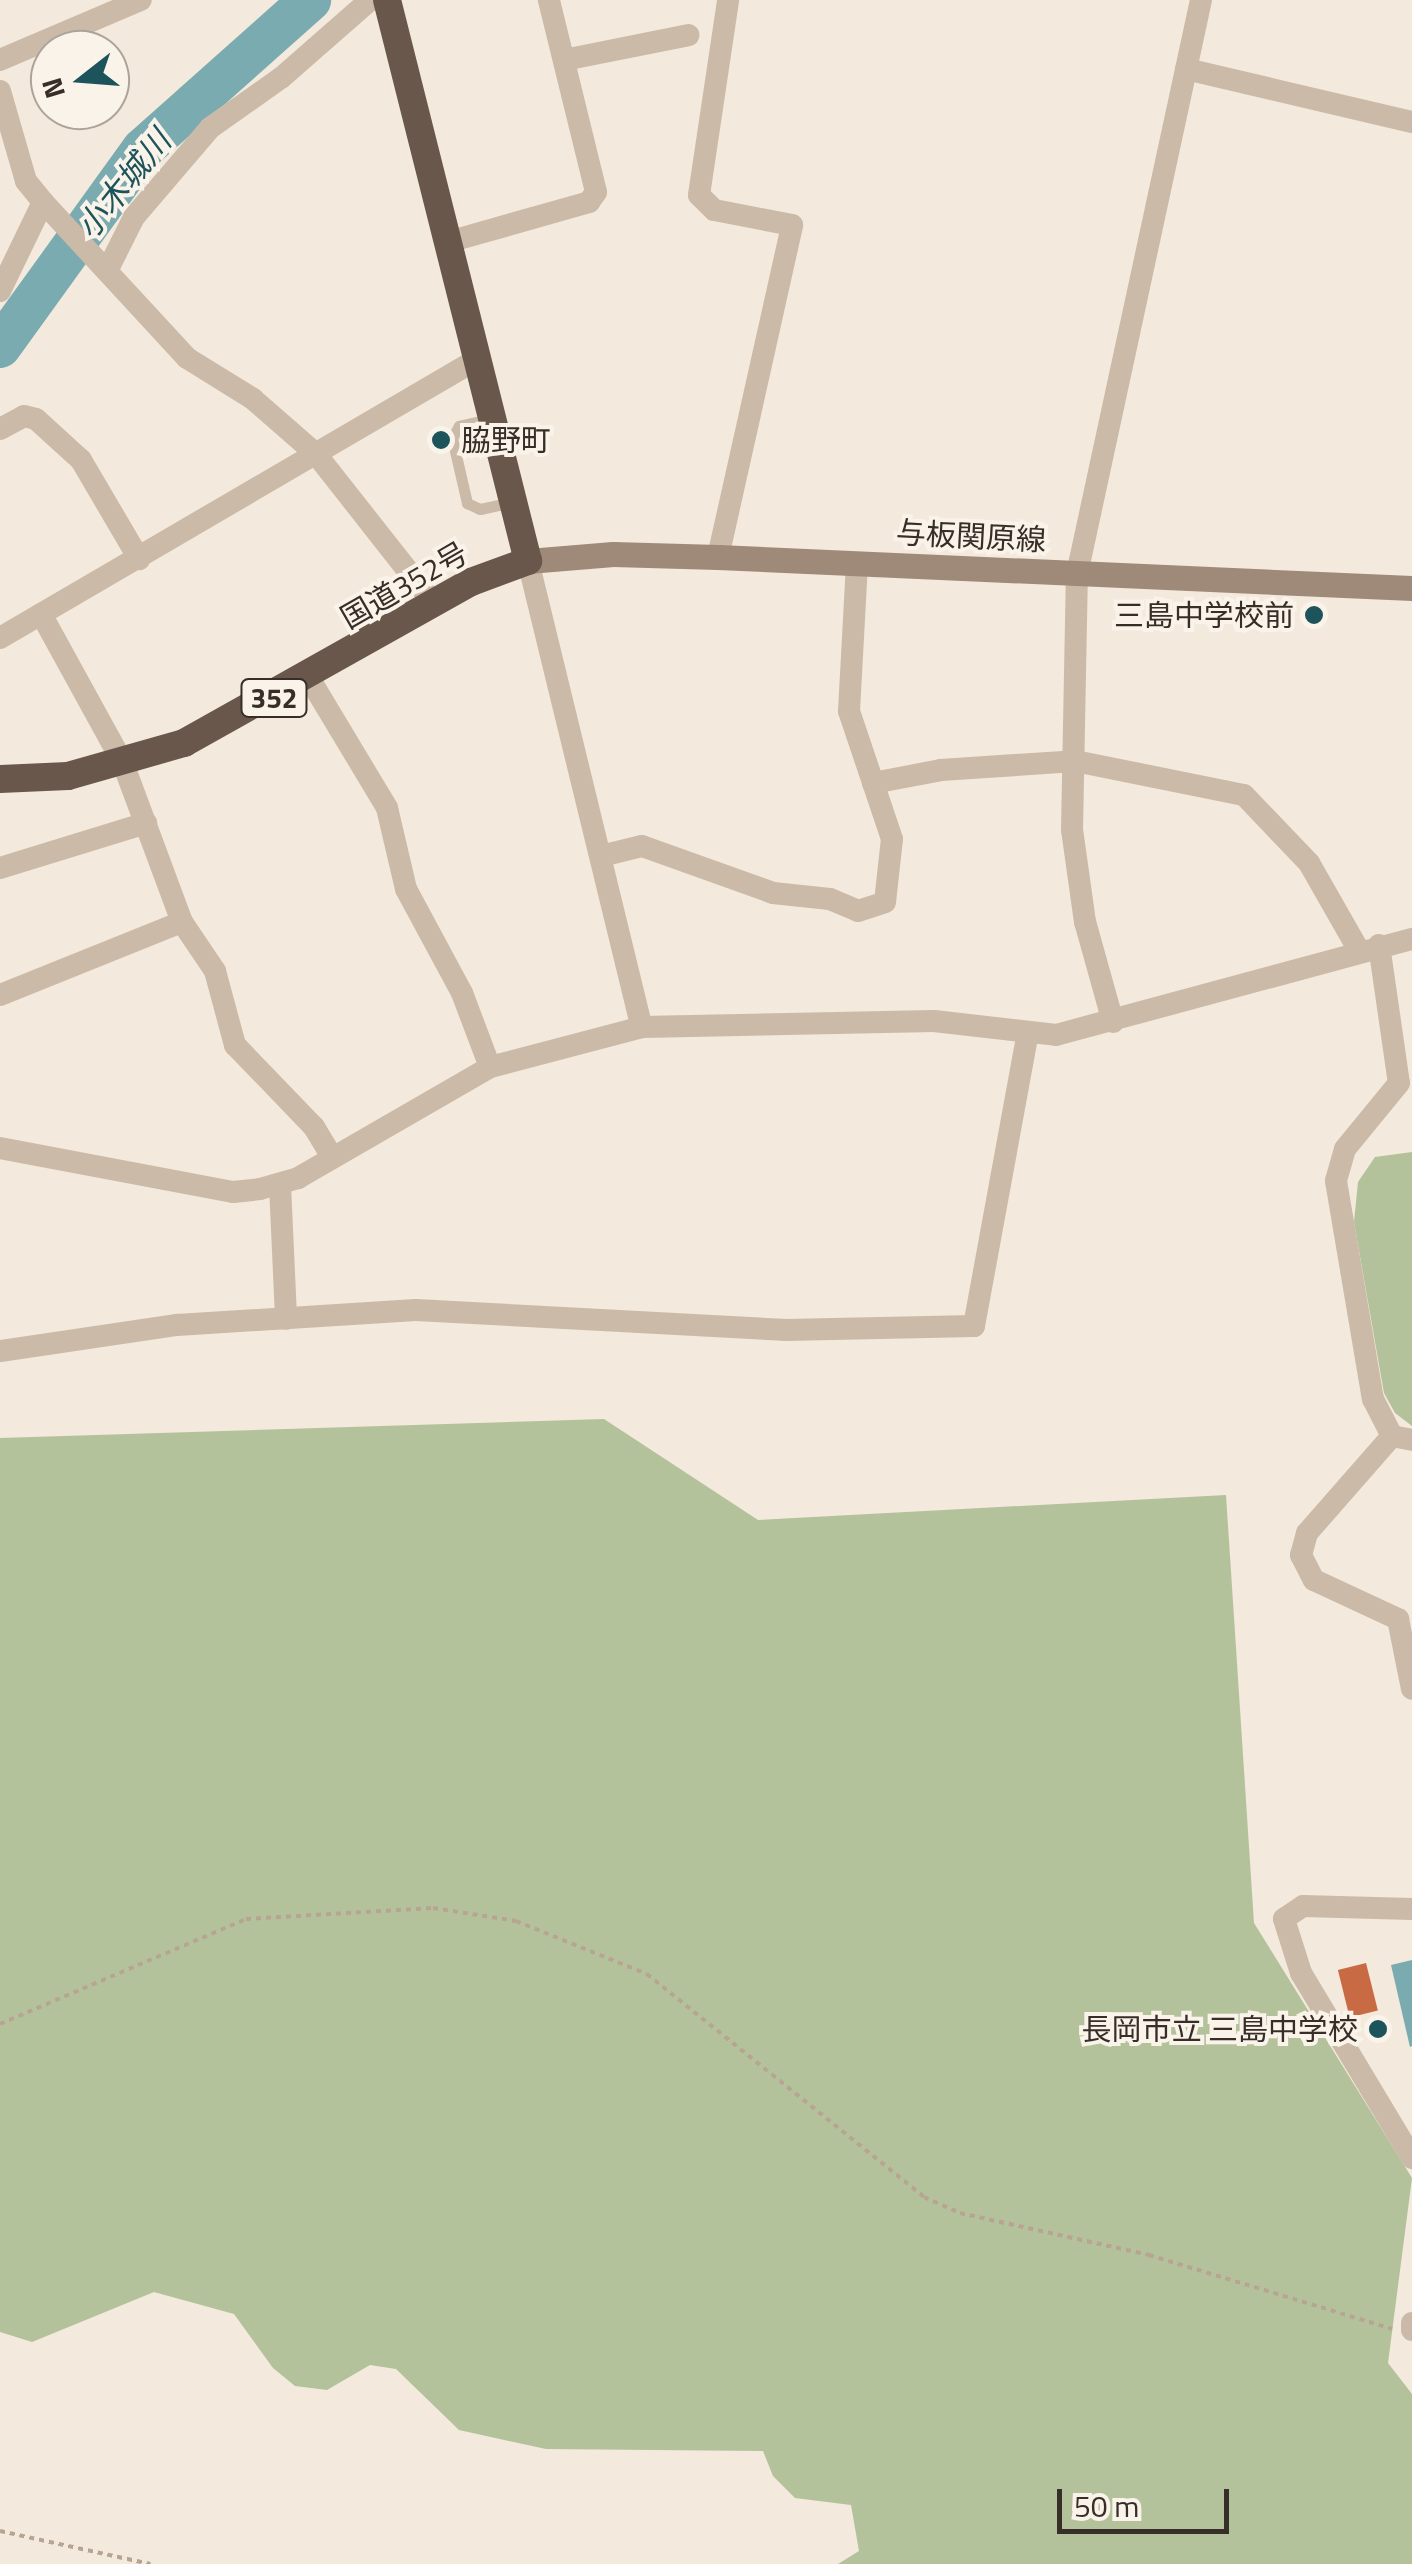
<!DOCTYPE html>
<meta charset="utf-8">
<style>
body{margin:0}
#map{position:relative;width:1412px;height:2564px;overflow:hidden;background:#f3e9dc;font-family:"Titillium Web","Noto Sans JP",sans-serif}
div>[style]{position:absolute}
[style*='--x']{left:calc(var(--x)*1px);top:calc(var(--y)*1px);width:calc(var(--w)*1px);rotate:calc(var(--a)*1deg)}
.green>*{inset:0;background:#b3c29b}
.water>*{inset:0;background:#7aabb0}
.river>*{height:42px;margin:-21px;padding:0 21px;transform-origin:21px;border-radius:21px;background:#7aabb0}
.building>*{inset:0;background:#c86b44;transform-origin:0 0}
.path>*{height:4px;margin-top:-2px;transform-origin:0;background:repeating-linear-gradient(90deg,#b7a492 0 5px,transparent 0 10px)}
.service>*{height:11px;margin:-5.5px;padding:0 5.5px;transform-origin:5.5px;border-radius:5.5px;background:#cbbaa7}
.minor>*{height:22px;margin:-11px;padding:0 11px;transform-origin:11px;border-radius:11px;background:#cbbaa7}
.secondary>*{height:25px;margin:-12.5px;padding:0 12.5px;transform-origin:12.5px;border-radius:12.5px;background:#9f8979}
.trunk>*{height:28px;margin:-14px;padding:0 14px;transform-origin:14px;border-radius:14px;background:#6a574c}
.dots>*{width:28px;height:28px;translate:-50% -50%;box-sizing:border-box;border:5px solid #faf3e9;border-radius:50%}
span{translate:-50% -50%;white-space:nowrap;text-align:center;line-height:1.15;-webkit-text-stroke:8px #faf3e9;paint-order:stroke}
.shield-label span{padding:2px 8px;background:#faf3e9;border:2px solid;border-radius:8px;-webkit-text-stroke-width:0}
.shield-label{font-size:28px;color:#372e28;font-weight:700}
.poi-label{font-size:30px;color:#372e28}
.left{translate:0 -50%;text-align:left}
.right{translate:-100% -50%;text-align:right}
.street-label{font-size:30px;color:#372e28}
.water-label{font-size:32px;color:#1d535a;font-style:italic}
.north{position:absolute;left:30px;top:30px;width:100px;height:100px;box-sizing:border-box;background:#faf3e9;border:2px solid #aca49c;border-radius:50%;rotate:253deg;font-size:28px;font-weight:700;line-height:40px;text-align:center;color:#372e28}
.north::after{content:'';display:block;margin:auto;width:35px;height:45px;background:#1d535a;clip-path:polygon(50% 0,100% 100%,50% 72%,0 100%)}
.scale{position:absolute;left:1057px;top:2489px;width:172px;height:45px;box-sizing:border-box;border:5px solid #372e28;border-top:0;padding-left:12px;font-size:30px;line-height:35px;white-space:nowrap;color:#372e28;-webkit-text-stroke:8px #faf3e9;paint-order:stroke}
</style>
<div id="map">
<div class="green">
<div style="clip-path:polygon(1412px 1152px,1412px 1426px,1395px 1413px,1384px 1393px,1354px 1222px,1358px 1182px,1375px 1157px)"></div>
<div style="clip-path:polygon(604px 1419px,758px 1520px,1226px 1495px,1254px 1923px,1412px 2178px,1388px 2363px,1412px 2394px,1412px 2564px,838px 2564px,859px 2551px,851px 2505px,795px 2498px,773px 2476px,763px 2451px,546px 2449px,459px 2430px,396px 2369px,370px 2365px,327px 2390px,295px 2386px,273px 2368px,234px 2314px,154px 2292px,32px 2342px,0 2332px,0 1438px)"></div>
</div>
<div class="water">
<div style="clip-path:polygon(1412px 1960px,1412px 2046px,1410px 2047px,1391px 1965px)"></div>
</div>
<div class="river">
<div style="--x:0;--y:347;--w:244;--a:-54.2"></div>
<div style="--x:143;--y:149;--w:224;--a:-41.7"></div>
</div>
<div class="building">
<div style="left:1366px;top:1963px;width:49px;height:29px;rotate:76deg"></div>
</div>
<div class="path">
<div style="--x:0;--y:2024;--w:267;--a:-23.1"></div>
<div style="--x:246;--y:1919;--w:187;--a:-3.4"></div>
<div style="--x:433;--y:1908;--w:84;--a:8.9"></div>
<div style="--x:516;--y:1921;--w:141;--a:22"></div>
<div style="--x:647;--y:1974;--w:356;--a:38.8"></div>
<div style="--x:924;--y:2197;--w:39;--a:24"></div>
<div style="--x:960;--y:2213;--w:194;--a:12.5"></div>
<div style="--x:1149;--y:2255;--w:254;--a:16.9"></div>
<div style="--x:0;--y:2531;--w:154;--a:12.4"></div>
</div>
<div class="service">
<div style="--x:489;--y:419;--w:31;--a:167"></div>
<div style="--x:459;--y:426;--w:14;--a:120"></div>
<div style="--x:452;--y:438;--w:67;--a:77"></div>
<div style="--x:467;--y:503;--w:14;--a:25"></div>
<div style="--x:480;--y:509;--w:35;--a:-12"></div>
</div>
<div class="minor">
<div style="--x:0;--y:60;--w:153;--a:-23.1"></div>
<div style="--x:564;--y:60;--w:127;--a:-11.3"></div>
<div style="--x:1186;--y:69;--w:232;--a:13.2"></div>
<div style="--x:0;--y:91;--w:94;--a:73.9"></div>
<div style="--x:26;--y:181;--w:27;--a:51"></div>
<div style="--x:43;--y:202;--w:212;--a:47.3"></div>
<div style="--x:187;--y:358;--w:78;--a:31.8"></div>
<div style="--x:253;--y:399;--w:84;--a:41.1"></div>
<div style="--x:316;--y:454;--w:191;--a:51.8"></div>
<div style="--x:448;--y:242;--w:147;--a:-15.8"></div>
<div style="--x:589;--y:202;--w:12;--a:-55"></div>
<div style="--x:596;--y:192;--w:198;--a:-103.8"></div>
<div style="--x:107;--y:271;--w:60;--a:-63.4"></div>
<div style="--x:134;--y:217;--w:117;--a:-49.5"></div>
<div style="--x:210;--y:128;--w:87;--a:-35.2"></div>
<div style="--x:281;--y:78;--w:118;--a:-41.2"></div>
<div style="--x:0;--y:291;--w:99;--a:-64.2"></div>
<div style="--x:0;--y:429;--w:27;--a:-28"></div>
<div style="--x:24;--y:416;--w:12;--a:14"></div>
<div style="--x:36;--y:419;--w:61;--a:42.3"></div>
<div style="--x:81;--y:460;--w:115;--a:59.6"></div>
<div style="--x:718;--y:557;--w:340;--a:-77.4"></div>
<div style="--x:792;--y:225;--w:79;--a:-169.1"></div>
<div style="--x:714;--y:210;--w:21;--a:-135"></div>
<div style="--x:699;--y:195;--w:197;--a:-81.5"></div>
<div style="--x:528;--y:561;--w:480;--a:76.3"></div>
<div style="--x:0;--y:638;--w:551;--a:-30.29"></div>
<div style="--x:309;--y:678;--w:152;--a:59"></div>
<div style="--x:387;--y:808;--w:83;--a:76.8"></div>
<div style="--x:406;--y:889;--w:118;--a:61.7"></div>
<div style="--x:462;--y:993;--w:79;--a:69.3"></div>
<div style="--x:873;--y:783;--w:69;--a:-10.8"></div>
<div style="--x:941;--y:770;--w:134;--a:-3.8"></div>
<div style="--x:1075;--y:761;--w:172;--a:11.4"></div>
<div style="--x:1244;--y:795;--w:94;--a:46.3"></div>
<div style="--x:1309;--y:863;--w:99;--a:60.3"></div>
<div style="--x:601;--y:856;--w:42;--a:-13.7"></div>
<div style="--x:642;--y:846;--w:139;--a:19.7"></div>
<div style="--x:773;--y:893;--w:57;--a:6"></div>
<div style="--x:830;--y:899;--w:30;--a:23"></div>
<div style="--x:858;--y:911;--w:28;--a:-18"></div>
<div style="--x:885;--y:902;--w:63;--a:-83.7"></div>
<div style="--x:892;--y:839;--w:135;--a:-108.6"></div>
<div style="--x:849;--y:711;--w:147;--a:-86.9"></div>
<div style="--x:0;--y:868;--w:153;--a:-17.1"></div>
<div style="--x:182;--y:922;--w:59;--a:56"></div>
<div style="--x:215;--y:971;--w:77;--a:74.9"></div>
<div style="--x:235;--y:1045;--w:114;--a:46.1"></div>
<div style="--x:314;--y:1127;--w:35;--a:59"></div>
<div style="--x:1379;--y:945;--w:139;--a:81.8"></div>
<div style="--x:1399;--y:1083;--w:85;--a:129.3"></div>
<div style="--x:1345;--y:1149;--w:33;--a:106"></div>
<div style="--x:1336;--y:1181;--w:221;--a:80.4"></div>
<div style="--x:1373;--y:1399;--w:42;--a:62.8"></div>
<div style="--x:1392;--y:1436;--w:20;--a:11"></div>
<div style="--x:0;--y:995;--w:196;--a:-21.9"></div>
<div style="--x:182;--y:922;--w:170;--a:-110.4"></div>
<div style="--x:123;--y:763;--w:170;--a:-118.8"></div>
<div style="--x:1113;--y:1022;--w:104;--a:-105.6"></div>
<div style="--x:1085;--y:922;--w:93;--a:-98"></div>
<div style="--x:1072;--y:830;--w:256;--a:-88.9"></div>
<div style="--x:1077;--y:574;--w:587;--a:-77.81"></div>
<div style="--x:0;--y:1148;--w:237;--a:10.7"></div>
<div style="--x:233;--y:1192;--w:27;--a:-6"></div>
<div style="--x:260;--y:1189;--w:40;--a:-16"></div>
<div style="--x:298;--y:1178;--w:222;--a:-30"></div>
<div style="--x:490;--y:1067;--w:157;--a:-14.7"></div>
<div style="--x:642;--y:1027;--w:292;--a:-1.2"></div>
<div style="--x:934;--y:1021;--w:123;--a:6.5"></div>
<div style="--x:1056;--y:1035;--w:369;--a:-15.1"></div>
<div style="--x:280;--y:1185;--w:134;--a:87.4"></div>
<div style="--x:0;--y:1351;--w:179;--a:-8.4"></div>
<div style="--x:177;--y:1325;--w:239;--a:-3.6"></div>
<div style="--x:416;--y:1310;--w:371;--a:3.1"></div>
<div style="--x:786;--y:1330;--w:188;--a:-1.2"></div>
<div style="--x:974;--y:1326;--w:295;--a:-79.6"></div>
<div style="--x:1392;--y:1436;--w:129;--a:131.2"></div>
<div style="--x:1307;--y:1533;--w:23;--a:105"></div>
<div style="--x:1301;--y:1555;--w:28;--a:63"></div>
<div style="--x:1314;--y:1580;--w:93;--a:24.9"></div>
<div style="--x:1398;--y:1619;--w:71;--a:78.7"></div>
<div style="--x:1412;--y:1909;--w:109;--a:-178.4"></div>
<div style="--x:1303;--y:1906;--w:23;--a:146"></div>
<div style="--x:1284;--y:1919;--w:57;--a:72.5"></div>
<div style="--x:1301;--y:1973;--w:216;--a:59"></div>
<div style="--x:1412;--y:2323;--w:7;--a:90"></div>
</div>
<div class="secondary">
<div style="--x:528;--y:561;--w:85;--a:-4.7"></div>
<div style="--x:613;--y:554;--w:105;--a:1.6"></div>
<div style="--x:718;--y:557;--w:695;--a:2.56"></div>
</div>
<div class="trunk">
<div style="--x:0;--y:779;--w:68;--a:-2.5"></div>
<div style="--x:68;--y:776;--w:121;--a:-15.9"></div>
<div style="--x:184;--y:743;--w:329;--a:-29.3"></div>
<div style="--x:471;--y:582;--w:61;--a:-20.2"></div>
<div style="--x:528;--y:561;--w:578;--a:-104.11"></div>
</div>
<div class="dots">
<div style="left:441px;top:440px;background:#1d535a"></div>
<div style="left:1314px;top:615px;background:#1d535a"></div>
<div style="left:1378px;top:2029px;background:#1d535a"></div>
</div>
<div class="shield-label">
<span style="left:274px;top:698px">352</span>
</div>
<div class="poi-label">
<span class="left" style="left:461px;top:440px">脇野町</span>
<span class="right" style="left:1294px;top:615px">三島中学校前</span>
<span class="right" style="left:1358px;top:2029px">長岡市立 三島中学校</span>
</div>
<div class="street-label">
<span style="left:971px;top:536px;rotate:3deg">与板関原線</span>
<span style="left:404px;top:585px;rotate:-30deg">国道352号</span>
</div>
<div class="water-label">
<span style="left:123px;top:184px;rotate:-51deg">小木城川</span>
</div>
<div class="north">N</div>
<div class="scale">50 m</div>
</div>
